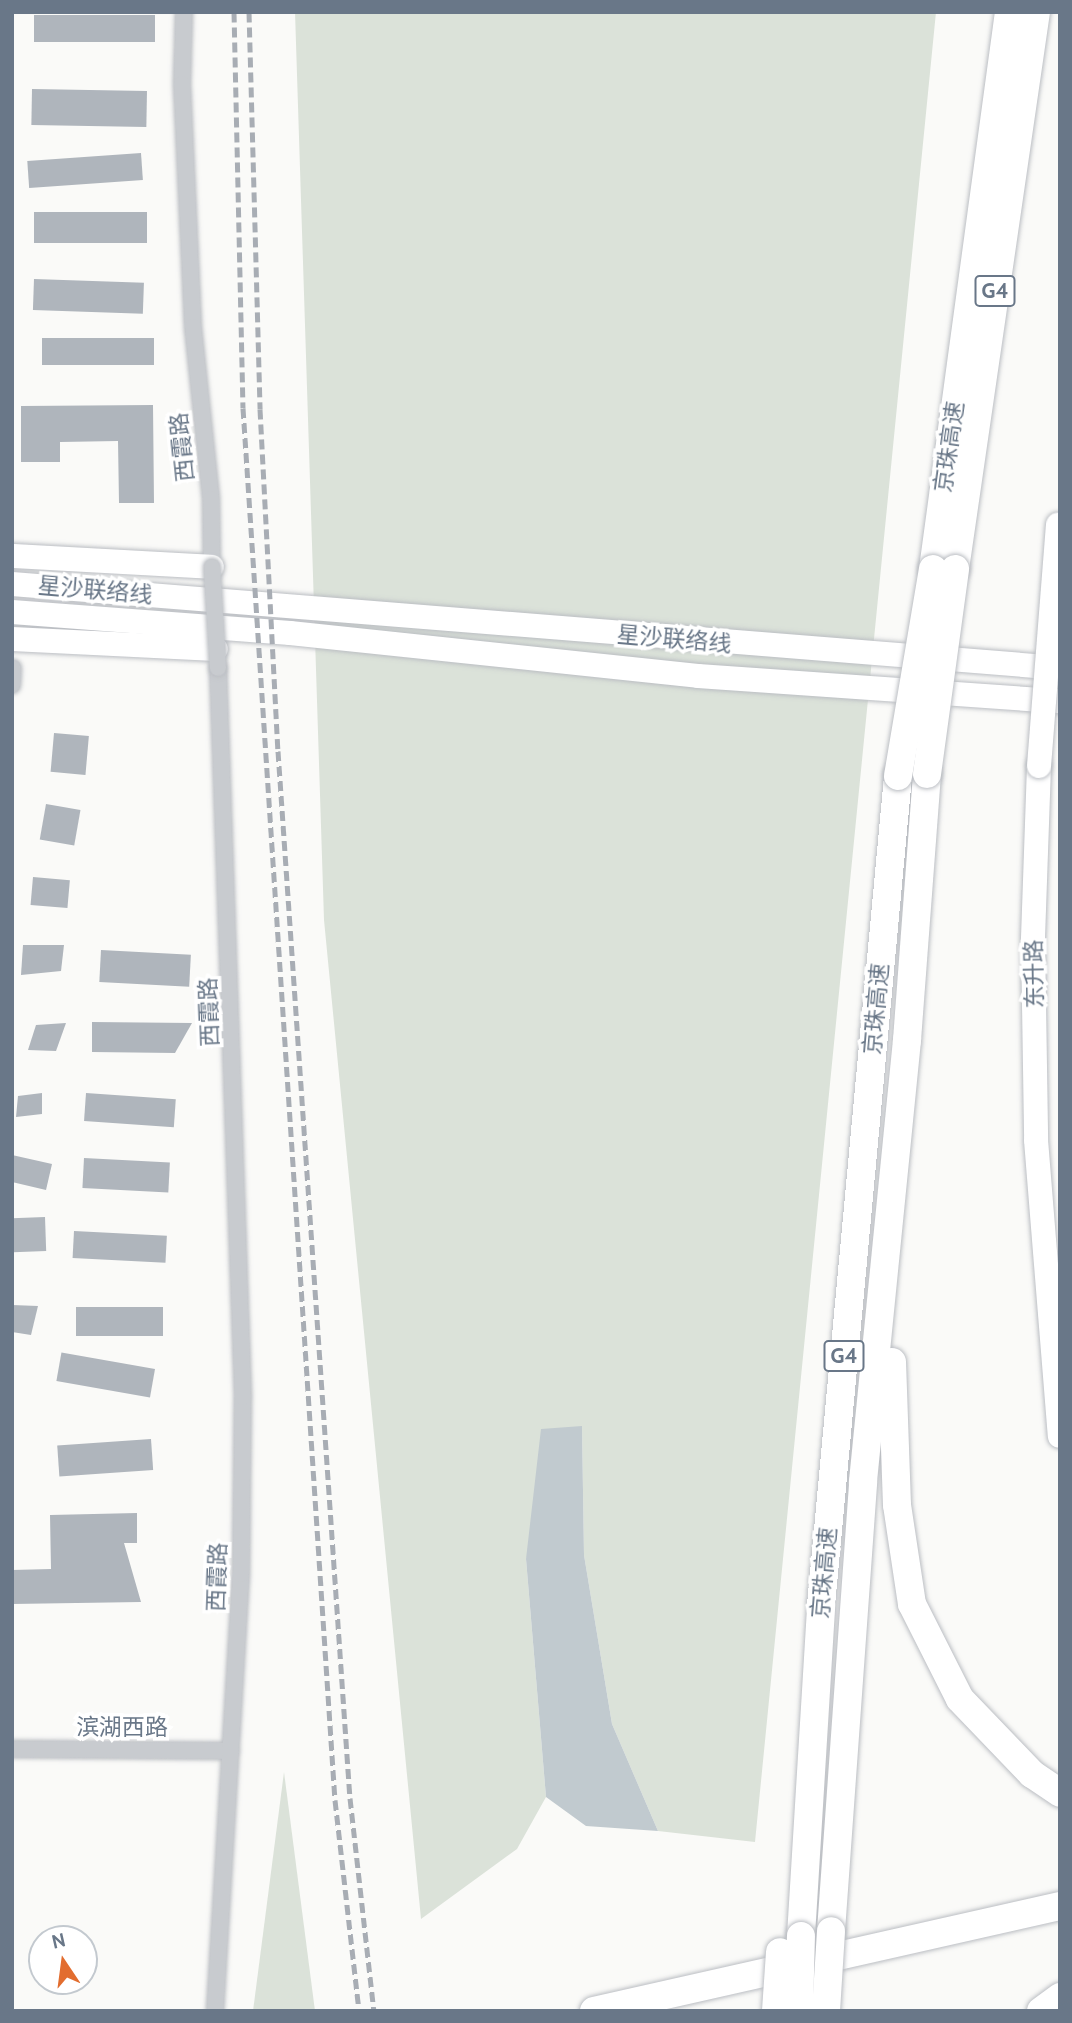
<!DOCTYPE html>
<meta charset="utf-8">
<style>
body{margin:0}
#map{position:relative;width:1072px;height:2023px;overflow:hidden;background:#fafaf8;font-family:Cabin,"Noto Sans SC",sans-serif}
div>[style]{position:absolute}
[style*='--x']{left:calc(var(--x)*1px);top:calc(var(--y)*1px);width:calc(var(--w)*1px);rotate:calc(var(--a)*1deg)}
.green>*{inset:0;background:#dbe2d9}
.water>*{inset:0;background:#c1cacf}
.building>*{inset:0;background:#afb5bc;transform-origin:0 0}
.roads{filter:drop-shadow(0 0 2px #bbbec3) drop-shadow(0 0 2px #bbbec3)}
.minor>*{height:16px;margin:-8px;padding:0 8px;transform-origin:8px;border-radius:8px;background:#c8cbcf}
.primary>*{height:24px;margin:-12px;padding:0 12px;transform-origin:12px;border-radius:12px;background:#fff}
.trunk>*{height:24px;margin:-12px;padding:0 12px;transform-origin:12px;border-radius:12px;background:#fff}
.motorway>*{height:28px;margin:-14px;padding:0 14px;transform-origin:14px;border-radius:14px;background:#fff}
.rail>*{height:5px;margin-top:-2.5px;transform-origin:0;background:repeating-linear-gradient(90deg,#a8adb4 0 10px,transparent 0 15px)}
.bridges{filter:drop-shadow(0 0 2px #bbbec3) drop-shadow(0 0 2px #bbbec3)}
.minor-bridge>*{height:16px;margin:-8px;padding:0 8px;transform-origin:8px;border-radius:8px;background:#c8cbcf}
.primary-bridge>*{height:24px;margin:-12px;padding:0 12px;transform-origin:12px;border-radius:12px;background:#fff}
.motorway-bridge>*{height:28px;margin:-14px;padding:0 14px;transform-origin:14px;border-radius:14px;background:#fff}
span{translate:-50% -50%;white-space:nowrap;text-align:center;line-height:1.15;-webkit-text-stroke:7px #fff;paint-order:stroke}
.shield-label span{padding:2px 5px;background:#fff;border:2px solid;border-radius:5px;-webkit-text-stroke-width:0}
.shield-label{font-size:21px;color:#697788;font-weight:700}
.street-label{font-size:23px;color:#697788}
.frame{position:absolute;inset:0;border:14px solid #697788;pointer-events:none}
.north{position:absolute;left:28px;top:1925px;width:70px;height:70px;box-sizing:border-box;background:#fff;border:2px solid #c3c9cf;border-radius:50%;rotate:347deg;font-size:19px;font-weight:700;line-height:28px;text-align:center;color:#697788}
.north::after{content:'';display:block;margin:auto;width:24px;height:32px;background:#e26d2f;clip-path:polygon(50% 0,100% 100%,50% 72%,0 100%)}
</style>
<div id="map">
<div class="green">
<div style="clip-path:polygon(295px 12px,936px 12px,755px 1842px,658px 1831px,612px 1724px,584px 1555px,582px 1426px,526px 1559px,546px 1797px,517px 1849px,421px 1919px,324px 920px)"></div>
<div style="clip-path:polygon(284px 1772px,315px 2011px,253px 2011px)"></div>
</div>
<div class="water">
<div style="clip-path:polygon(582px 1426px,584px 1555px,612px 1724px,658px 1831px,586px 1826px,546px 1797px,526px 1559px,541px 1429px)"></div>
</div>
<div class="building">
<div style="left:155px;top:15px;width:27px;height:121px;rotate:90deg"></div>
<div style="left:32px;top:89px;width:115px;height:36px;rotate:1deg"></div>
<div style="left:141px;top:153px;width:27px;height:114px;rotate:86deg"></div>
<div style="left:34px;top:212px;width:113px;height:31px"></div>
<div style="left:34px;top:279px;width:110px;height:31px;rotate:2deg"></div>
<div style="left:42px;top:338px;width:112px;height:27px"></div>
<div style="clip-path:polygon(153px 405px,154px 503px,119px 503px,118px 441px,60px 442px,60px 462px,21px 462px,21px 406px)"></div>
<div style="left:54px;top:733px;width:35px;height:39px;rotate:5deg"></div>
<div style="left:46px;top:804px;width:35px;height:36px;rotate:10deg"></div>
<div style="left:33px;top:877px;width:37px;height:28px;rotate:5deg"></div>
<div style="clip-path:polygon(23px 945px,64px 945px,61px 971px,21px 975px)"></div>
<div style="left:101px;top:950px;width:90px;height:32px;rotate:3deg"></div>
<div style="clip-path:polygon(92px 1022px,192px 1023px,175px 1053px,92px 1052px)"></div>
<div style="clip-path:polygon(66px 1023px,56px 1051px,28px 1050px,36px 1025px)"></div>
<div style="clip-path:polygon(42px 1093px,42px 1114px,16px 1117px,18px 1096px)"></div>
<div style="left:86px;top:1093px;width:90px;height:28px;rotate:4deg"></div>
<div style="clip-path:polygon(12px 1155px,52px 1164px,46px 1190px,12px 1182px)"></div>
<div style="left:84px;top:1158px;width:86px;height:30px;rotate:3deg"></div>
<div style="left:45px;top:1217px;width:34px;height:33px;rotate:88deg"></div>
<div style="left:74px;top:1231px;width:93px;height:27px;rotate:3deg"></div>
<div style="clip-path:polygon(12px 1305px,38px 1306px,31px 1335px,12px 1332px)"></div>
<div style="left:163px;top:1307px;width:29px;height:87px;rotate:90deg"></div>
<div style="left:155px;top:1369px;width:29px;height:95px;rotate:100deg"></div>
<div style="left:151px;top:1439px;width:31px;height:94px;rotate:86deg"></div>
<div style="clip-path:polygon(137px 1513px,137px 1543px,124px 1543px,141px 1602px,12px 1604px,12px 1570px,51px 1569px,50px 1515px)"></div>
</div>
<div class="roads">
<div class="minor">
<div style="--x:184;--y:12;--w:72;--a:91.6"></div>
<div style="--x:182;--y:84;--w:243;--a:87.4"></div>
<div style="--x:193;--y:327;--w:173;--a:84"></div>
<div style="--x:211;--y:499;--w:68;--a:89.2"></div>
<div style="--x:12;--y:685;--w:17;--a:-87"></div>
<div style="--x:12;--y:1749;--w:219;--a:0.5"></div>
<div style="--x:215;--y:2011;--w:438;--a:-86.6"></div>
<div style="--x:241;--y:1574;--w:177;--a:-89.4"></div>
<div style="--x:243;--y:1397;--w:729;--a:-91.96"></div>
</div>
<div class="primary">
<div style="--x:12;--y:556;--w:200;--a:3.1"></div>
<div style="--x:12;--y:639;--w:204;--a:2.8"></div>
<div style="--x:1039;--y:766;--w:174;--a:92"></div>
<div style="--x:1033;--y:940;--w:200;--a:89.1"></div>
<div style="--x:1036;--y:1140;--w:297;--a:85.4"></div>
</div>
<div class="trunk">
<div style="--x:12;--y:584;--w:1051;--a:4.58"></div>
<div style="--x:12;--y:612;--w:279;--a:4.3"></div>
<div style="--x:290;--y:633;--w:410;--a:6"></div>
<div style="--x:698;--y:676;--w:363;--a:4"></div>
</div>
<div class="motorway">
<div style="--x:933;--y:569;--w:562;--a:-82.23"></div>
<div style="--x:955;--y:569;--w:563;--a:-81.73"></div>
<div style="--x:892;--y:1362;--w:143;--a:88"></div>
<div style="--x:897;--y:1505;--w:100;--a:81.4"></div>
<div style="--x:912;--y:1604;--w:106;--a:63.2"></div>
<div style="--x:960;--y:1699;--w:104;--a:46.2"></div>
<div style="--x:1032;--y:1774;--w:34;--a:34"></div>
<div style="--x:831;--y:1931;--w:451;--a:-85.9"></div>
<div style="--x:863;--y:1481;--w:443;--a:-84.3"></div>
<div style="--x:907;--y:1040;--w:267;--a:-85.7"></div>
<div style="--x:801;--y:1936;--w:332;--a:-86.5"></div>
<div style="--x:821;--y:1605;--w:833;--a:-84.69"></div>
<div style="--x:594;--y:2011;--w:478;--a:-12.7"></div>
<div style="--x:1041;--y:2011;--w:24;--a:-36"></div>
</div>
</div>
<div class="rail">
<div style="--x:234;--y:12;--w:396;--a:88.7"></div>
<div style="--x:243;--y:408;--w:1395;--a:86.22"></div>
<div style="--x:335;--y:1800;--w:212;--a:83.5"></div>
<div style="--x:249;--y:12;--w:397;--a:88.4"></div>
<div style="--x:260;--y:409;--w:342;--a:87"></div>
<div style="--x:278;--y:751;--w:1049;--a:86.07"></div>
<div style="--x:350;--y:1798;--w:214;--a:83.6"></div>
</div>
<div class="bridges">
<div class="minor-bridge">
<div style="--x:212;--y:567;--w:101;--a:86.6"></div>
</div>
<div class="primary-bridge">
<div style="--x:1039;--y:766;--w:242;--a:-85.5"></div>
</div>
<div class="motorway-bridge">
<div style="--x:927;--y:774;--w:207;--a:-82.2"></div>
<div style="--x:898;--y:776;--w:210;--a:-80.4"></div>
<div style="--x:776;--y:2011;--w:59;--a:-86.1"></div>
<div style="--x:799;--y:2011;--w:75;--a:-88.5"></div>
<div style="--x:826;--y:2011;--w:80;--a:-86.4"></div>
</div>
</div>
<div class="shield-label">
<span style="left:995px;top:291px">G4</span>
<span style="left:844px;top:1356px">G4</span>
</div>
<div class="street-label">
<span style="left:182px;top:447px;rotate:-96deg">西霞路</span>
<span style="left:949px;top:447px;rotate:-82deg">京珠高速</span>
<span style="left:95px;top:590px;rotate:5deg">星沙联络线</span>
<span style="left:674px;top:639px;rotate:5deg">星沙联络线</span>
<span style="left:1034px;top:974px;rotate:-91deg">东升路</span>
<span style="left:876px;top:1009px;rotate:-85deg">京珠高速</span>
<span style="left:209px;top:1012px;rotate:-92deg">西霞路</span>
<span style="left:824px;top:1573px;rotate:-85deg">京珠高速</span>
<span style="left:217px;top:1577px;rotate:-88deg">西霞路</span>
<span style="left:122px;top:1727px">滨湖西路</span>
</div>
<div class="frame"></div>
<div class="north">N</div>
</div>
